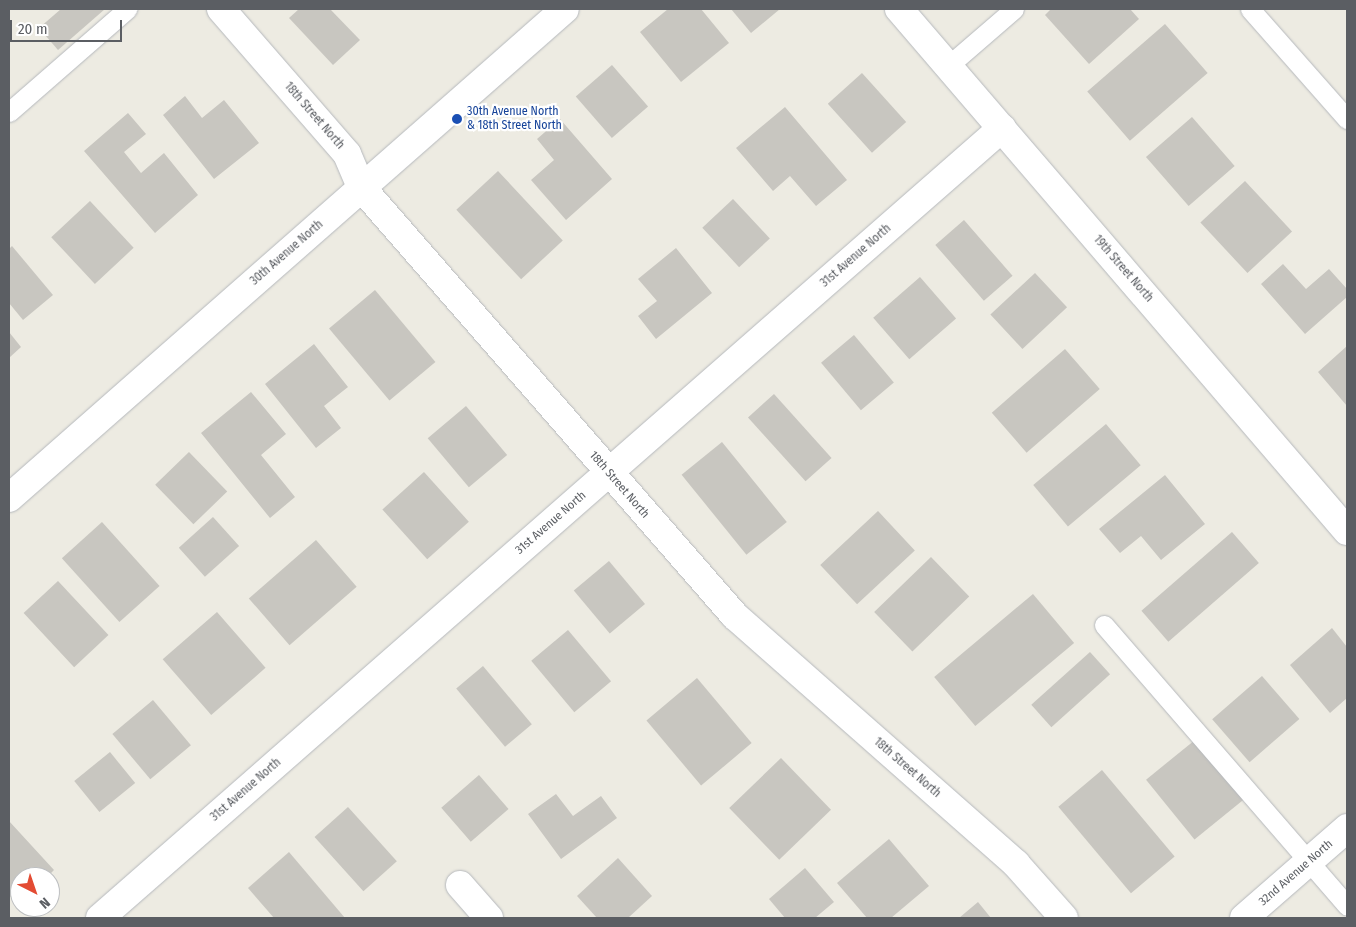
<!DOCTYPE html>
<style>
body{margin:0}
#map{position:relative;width:1356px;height:927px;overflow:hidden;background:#edebe2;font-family:"Fira Sans Condensed",sans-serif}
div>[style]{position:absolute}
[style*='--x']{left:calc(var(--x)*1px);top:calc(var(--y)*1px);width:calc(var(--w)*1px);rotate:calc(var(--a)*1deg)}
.building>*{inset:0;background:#c8c6c0;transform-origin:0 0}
.roads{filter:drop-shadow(0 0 1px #b5b8bc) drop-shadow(0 0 1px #b5b8bc)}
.service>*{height:19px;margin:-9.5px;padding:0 9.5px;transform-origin:9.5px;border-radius:9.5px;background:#fff}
.minor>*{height:28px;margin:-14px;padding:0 14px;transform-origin:14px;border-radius:14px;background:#fff}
.tertiary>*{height:28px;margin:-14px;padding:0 14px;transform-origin:14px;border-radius:14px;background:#fff}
.dots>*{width:14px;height:14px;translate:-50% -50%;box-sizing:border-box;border:2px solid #fff;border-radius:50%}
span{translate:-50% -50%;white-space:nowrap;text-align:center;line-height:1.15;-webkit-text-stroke:4.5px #fff;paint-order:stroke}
.transit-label{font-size:12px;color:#164399}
.left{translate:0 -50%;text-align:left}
.street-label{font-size:12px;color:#5b5e63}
.frame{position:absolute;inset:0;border:10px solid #5b5e63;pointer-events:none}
.north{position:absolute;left:10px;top:867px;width:50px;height:50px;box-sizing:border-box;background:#fff;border:1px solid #bdbfc1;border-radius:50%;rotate:139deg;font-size:14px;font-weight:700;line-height:20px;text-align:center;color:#5b5e63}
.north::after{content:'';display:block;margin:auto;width:18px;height:22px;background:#e34b33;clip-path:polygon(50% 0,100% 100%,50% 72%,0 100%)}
.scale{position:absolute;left:10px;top:20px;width:112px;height:22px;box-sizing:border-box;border:2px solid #5b5e63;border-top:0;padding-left:6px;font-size:15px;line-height:18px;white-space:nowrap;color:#5b5e63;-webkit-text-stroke:4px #fff;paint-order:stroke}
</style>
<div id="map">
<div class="building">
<div style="clip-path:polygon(61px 9px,105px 9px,58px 50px,39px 28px)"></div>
<div style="clip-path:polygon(299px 9px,330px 9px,360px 40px,333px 65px,289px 18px)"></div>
<div style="clip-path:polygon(668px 9px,701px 9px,729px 43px,681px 82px,640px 32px)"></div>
<div style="clip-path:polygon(731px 9px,780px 9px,751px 33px)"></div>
<div style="clip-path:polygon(1051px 9px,1130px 9px,1139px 19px,1089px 64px,1045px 15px)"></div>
<div style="left:1165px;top:24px;width:65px;height:103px;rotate:49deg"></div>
<div style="left:612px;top:65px;width:55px;height:48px;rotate:49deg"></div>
<div style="left:862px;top:73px;width:66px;height:46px;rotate:48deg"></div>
<div style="clip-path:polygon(185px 96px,202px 118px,224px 100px,259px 143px,214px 179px,163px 115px)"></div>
<div style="clip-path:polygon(785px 107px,847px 180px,816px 206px,790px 176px,773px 191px,736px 148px)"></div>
<div style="clip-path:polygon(128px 113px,146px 134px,124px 152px,141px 173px,164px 153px,198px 195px,155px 233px,84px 151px)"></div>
<div style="left:1192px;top:117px;width:65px;height:61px;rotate:49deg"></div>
<div style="clip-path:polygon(560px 119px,612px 179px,566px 220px,531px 180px,554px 160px,537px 139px)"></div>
<div style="left:498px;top:171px;width:95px;height:57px;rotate:47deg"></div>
<div style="left:1245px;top:181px;width:69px;height:61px;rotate:47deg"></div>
<div style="left:733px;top:199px;width:54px;height:42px;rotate:47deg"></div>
<div style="left:90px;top:201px;width:64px;height:53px;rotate:47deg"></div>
<div style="left:964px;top:220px;width:74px;height:38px;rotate:49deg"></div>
<div style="clip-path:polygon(12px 246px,53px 295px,23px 320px,9px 303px,9px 249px)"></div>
<div style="clip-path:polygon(676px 248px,712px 293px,656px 339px,638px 316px,657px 301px,638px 279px)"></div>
<div style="clip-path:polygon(1283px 264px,1306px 289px,1329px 269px,1347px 289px,1347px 297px,1305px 334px,1261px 284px)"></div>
<div style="left:1035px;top:273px;width:47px;height:61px;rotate:47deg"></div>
<div style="left:920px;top:277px;width:55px;height:62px;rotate:49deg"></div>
<div style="left:375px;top:290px;width:94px;height:60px;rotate:50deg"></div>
<div style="clip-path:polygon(9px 332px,21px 347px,9px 358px)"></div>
<div style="left:854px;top:335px;width:62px;height:43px;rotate:50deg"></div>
<div style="clip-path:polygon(314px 344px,348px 387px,324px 406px,341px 428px,316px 448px,265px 384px)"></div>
<div style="clip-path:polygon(1347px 346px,1347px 406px,1318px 372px)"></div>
<div style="left:1065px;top:349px;width:53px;height:97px;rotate:49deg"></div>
<div style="clip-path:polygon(251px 392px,286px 434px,261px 455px,295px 497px,270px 518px,201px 433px)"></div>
<div style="left:774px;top:394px;width:86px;height:35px;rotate:48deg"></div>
<div style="left:466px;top:406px;width:64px;height:50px;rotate:50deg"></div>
<div style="left:1106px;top:424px;width:54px;height:95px;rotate:50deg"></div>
<div style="left:722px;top:442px;width:103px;height:52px;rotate:51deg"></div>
<div style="left:189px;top:452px;width:55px;height:47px;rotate:46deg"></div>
<div style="left:424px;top:472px;width:67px;height:56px;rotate:48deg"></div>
<div style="clip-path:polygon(1165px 475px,1205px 524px,1161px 560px,1141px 536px,1120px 553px,1099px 529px)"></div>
<div style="left:878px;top:511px;width:54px;height:79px;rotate:47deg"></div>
<div style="left:213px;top:517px;width:39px;height:46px;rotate:48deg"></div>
<div style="left:102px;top:522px;width:86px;height:54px;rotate:48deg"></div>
<div style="left:1232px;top:532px;width:41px;height:120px;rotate:49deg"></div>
<div style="left:316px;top:540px;width:62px;height:89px;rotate:49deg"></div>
<div style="left:931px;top:557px;width:55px;height:79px;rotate:46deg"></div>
<div style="left:609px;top:561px;width:56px;height:46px;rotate:50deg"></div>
<div style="left:58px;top:581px;width:74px;height:47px;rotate:47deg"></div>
<div style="left:1033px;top:594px;width:64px;height:129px;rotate:50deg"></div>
<div style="left:217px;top:612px;width:74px;height:72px;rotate:49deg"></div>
<div style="clip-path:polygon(1332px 628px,1347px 647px,1347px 698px,1330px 713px,1290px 665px)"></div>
<div style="left:568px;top:630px;width:67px;height:48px;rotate:50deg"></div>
<div style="left:1090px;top:652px;width:30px;height:79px;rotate:48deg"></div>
<div style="left:483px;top:666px;width:76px;height:35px;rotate:50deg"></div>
<div style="left:1262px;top:676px;width:57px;height:66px;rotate:49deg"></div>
<div style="left:697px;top:678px;width:85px;height:66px;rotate:50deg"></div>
<div style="left:153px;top:700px;width:59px;height:53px;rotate:50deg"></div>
<div style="left:1195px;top:740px;width:77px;height:63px;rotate:51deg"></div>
<div style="left:110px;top:752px;width:40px;height:46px;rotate:51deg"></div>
<div style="left:781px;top:758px;width:72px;height:72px;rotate:46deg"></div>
<div style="left:1102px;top:770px;width:113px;height:57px;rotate:50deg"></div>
<div style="left:479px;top:775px;width:45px;height:50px;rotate:49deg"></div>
<div style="clip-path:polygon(556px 794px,573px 816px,601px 796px,617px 818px,561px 859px,528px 814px)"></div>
<div style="left:348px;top:807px;width:73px;height:45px;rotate:48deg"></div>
<div style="clip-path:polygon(9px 821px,54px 870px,47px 877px,20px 877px,17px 904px,9px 895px)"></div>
<div style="clip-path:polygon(889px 839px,929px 886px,891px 918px,867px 918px,837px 883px)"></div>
<div style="clip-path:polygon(289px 852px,345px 918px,274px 918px,248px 888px)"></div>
<div style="clip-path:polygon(618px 858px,652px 896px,628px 918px,597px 918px,577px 896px)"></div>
<div style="clip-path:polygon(805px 868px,834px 902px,815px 918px,785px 918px,769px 899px)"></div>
<div style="clip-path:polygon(978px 902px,991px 918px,959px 918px)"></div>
</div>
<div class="roads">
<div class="service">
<div style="--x:1250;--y:9;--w:147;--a:48.6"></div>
<div style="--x:948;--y:66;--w:87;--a:-40.8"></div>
<div style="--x:9;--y:112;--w:157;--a:-41.1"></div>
<div style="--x:1104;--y:625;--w:371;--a:49.1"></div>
</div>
<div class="minor">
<div style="--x:221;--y:9;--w:192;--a:49"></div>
<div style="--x:347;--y:154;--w:36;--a:67"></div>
<div style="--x:361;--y:187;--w:569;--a:48.92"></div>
<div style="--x:735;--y:616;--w:375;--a:41.4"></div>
<div style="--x:1016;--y:864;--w:72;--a:48.4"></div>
<div style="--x:899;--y:9;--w:688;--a:49.36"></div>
<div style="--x:460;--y:885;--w:44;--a:48.7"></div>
<div style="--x:100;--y:918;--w:1199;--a:-41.21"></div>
<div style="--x:1244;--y:918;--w:137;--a:-41.1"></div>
</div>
<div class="tertiary">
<div style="--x:9;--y:498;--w:740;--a:-41.33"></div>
</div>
</div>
<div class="dots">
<div style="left:457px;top:119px;background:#1a4fb4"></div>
</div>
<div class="transit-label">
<span class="left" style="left:467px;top:119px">30th Avenue North<br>&amp; 18th Street North</span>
</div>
<div class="street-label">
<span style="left:314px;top:116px;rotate:49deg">18th Street North</span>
<span style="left:287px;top:253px;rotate:-41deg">30th Avenue North</span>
<span style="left:856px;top:256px;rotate:-41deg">31st Avenue North</span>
<span style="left:1123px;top:269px;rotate:49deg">19th Street North</span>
<span style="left:619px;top:485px;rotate:49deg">18th Street North</span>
<span style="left:551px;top:523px;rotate:-41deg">31st Avenue North</span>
<span style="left:907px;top:768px;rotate:41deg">18th Street North</span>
<span style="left:246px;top:790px;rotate:-41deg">31st Avenue North</span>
<span style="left:1296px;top:873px;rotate:-41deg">32nd Avenue North</span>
</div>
<div class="frame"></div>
<div class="north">N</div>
<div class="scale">20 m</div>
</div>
